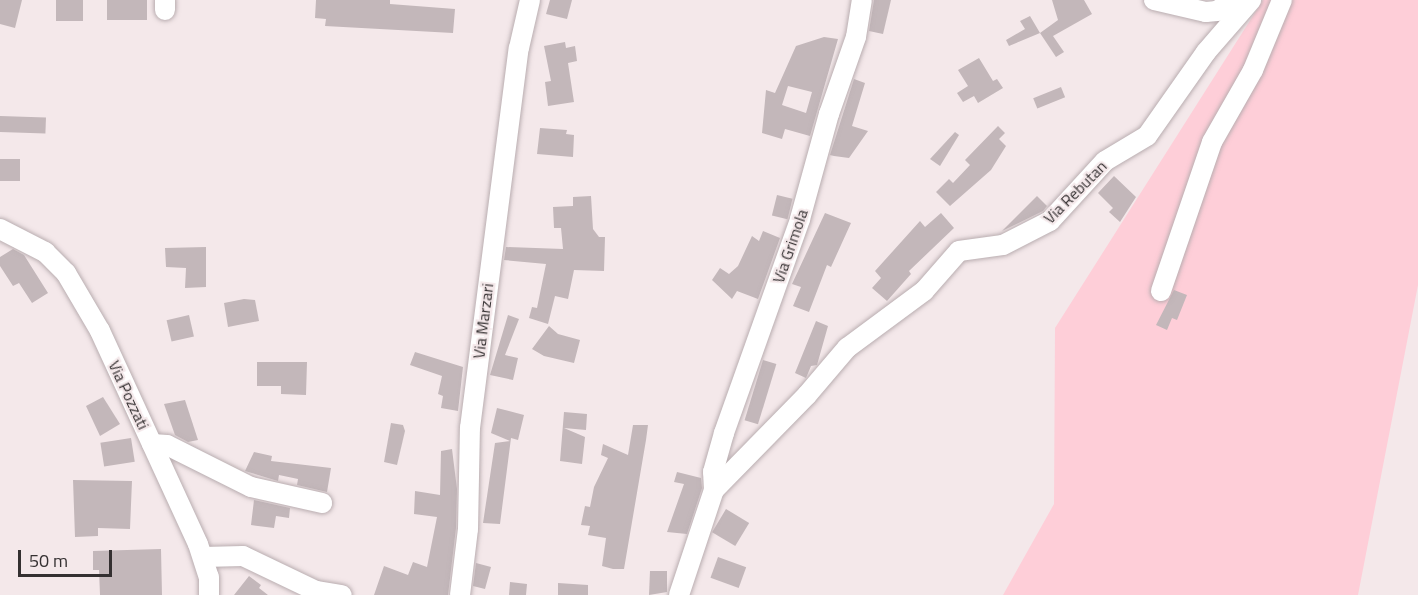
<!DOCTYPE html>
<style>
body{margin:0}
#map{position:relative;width:1418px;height:595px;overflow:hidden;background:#f4e8ea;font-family:"Titillium Web",sans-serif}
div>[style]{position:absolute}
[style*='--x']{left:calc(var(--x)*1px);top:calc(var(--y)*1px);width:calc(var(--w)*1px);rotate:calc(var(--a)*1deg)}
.green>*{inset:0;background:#feced8}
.building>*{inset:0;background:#c3b7ba;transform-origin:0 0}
.roads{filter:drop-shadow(0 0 2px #b9adb0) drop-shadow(0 0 2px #b9adb0)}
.minor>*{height:20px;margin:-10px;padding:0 10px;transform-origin:10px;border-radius:10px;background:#fff}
span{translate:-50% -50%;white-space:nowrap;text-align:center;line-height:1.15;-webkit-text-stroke:4.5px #f4e8ea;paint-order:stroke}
.street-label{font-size:16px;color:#343031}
.scale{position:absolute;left:18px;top:550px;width:94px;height:27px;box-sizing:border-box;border:3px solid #343031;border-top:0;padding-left:8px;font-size:18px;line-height:21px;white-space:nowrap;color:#343031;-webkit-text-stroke:4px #f4e8ea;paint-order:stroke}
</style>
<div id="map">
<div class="green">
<div style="clip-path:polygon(1263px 0,1418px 0,1418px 285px,1358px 595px,1003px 595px,1054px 504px,1055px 328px)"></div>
</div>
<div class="building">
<div style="clip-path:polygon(0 0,22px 0,15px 28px,0 24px)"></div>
<div style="left:56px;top:0;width:27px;height:21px"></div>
<div style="left:107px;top:0;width:40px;height:20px"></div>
<div style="clip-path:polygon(316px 0,390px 0,390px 4px,455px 9px,453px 33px,325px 26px,326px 19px,315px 18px)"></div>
<div style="clip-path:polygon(550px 0,572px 0,567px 19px,546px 14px)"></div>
<div style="clip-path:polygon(874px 0,891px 0,883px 34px,869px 31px)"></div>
<div style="clip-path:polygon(1052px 0,1084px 0,1092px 14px,1053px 36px,1064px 52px,1056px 57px,1040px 33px,1058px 20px)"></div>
<div style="clip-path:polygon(1030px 16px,1040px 33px,1009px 46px,1006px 40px,1025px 29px,1020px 21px)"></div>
<div style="clip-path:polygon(evenodd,824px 37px,838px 39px,810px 136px,785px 129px,782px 139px,762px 133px,766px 90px,775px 93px,796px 46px,824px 37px,788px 86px,812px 92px,806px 113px,782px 105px,788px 86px)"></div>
<div style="clip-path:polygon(565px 42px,566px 48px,575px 46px,577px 61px,568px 63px,574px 102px,548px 106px,545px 82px,551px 81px,544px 46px)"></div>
<div style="clip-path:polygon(979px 58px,993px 81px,997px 79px,1003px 88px,978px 103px,974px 96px,963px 102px,957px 93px,968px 86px,958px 70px)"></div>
<div style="clip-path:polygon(854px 79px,865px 83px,852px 126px,868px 131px,849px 158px,834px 156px,830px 155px)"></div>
<div style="left:1061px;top:87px;width:11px;height:30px;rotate:68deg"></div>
<div style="left:0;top:116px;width:46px;height:16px;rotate:2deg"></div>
<div style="clip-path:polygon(998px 126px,1005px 133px,999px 139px,1006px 146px,991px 170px,950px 206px,936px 192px,949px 179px,953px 183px,970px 165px,965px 160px)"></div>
<div style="clip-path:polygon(540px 128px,567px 130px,566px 134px,574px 135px,573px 157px,537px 154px)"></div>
<div style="clip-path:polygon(955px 132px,959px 135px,940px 166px,930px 159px)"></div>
<div style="left:0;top:159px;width:20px;height:22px"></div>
<div style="clip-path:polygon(1114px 176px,1136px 197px,1120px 222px,1109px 212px,1113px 208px,1098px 193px)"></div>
<div style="left:777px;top:195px;width:16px;height:21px;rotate:14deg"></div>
<div style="clip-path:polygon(591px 196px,593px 229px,599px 237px,605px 237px,604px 271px,574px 270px,568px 299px,555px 296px,548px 324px,529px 318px,532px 307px,537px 308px,546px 264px,504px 260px,506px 247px,563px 249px,561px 228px,554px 228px,553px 207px,573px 206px,573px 197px)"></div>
<div style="clip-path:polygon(1037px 196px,1047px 206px,1043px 211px,1002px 231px)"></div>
<div style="clip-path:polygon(825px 213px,851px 223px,831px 267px,827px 265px,809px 312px,793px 306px,801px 287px,792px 284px)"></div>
<div style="clip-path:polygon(941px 213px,954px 228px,909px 271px,911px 274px,887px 301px,872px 288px,881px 278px,875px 271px,920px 221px,925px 227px)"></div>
<div style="clip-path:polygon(763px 231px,780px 238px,758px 299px,737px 291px,732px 299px,712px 280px,720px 268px,729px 274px,738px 266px,752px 236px,759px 241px)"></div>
<div style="clip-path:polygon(206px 247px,206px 287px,185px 288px,186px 268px,166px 267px,165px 248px)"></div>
<div style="clip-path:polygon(13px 249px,24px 255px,48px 293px,32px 303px,19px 283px,13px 286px,0 266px,0 257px)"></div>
<div style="clip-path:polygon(1174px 290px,1187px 295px,1177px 320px,1172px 318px,1167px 330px,1156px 325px)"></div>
<div style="clip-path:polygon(244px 299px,255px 300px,259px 321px,228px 327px,224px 303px)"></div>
<div style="left:189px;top:315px;width:22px;height:23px;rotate:77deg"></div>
<div style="clip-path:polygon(508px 315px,519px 319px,505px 355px,518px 358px,513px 380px,490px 375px)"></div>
<div style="clip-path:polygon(816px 321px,828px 326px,817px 365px,811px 366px,806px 378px,795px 373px)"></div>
<div style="clip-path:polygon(549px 326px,558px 334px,580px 340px,574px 363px,544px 356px,532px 349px)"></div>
<div style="clip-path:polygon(415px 352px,463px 367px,458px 411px,441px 408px,443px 396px,438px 394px,442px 376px,410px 365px)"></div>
<div style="left:763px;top:360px;width:14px;height:63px;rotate:17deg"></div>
<div style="clip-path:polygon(257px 362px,307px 362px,306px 395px,281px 394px,281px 386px,257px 386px)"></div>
<div style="clip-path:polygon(103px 397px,120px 424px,100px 436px,86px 406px)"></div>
<div style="clip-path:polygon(185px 400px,198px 440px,188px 442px,175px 435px,164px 404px)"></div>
<div style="clip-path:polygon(497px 408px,524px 415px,518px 440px,511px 438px,500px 524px,483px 523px,495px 443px,510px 441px,491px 433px)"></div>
<div style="clip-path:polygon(564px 412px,587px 414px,586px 430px,564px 428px,585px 437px,582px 464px,560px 461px)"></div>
<div style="clip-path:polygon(391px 423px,403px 425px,405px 431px,397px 465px,384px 462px)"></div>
<div style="clip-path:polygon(633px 425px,648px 425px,646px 440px,624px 569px,613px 569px,602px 566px,606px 538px,588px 535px,590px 526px,581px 525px,585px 506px,590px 507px,594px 487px,608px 458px,601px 455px,603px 444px,628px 455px)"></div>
<div style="left:131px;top:438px;width:24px;height:31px;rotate:81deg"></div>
<div style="clip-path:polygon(452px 449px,457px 489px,456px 528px,448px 595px,374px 595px,384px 566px,408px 575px,413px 562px,427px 567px,437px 517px,414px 514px,415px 491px,440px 495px,441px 451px)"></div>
<div style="clip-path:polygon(254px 452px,272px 456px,271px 461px,331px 468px,327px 492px,297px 485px,298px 479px,279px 475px,278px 481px,245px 471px)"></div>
<div style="clip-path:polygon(677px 472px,701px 478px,702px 488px,687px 534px,667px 532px,684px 484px,674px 482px)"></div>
<div style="clip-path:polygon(73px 480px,132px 481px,130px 529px,98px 528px,98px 536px,75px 537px)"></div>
<div style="clip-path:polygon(254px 500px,290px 508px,289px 518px,276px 516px,274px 528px,251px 525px)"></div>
<div style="left:726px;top:509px;width:27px;height:27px;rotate:31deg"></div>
<div style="clip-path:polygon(161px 549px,162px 595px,100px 595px,99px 570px,93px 570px,93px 551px)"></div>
<div style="left:718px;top:557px;width:30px;height:22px;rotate:20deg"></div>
<div style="clip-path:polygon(476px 563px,491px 567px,485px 589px,473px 586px)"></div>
<div style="clip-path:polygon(650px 571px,667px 571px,667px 592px,649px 595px)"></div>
<div style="clip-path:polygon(249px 576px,261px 585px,259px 588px,268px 595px,234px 595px)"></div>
<div style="clip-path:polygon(510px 582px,527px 584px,526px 595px,509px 595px)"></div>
<div style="clip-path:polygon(558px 583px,588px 585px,588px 595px,558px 595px)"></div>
</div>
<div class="roads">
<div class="minor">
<div style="--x:1154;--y:0;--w:53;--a:13"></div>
<div style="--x:1206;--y:12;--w:11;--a:-5"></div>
<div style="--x:1217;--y:11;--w:19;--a:-35"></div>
<div style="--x:165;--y:10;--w:10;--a:-90"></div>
<div style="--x:0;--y:229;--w:51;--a:27.1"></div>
<div style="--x:45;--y:252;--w:30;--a:45"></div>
<div style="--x:66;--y:273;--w:67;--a:59.6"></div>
<div style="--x:100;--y:331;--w:234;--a:65.3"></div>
<div style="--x:198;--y:544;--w:35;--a:72"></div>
<div style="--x:209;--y:577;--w:18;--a:90"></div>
<div style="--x:1161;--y:291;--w:157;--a:-71.1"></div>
<div style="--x:1212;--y:142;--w:83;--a:-60.3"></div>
<div style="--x:1253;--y:70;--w:76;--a:-67.5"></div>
<div style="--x:152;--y:444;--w:15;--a:4"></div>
<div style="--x:167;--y:445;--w:94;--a:26.6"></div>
<div style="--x:251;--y:487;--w:73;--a:12.7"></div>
<div style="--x:714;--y:490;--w:133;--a:-45.6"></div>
<div style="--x:807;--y:395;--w:62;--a:-49.6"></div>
<div style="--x:847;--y:348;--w:96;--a:-36.5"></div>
<div style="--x:924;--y:291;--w:53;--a:-48.8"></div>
<div style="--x:959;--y:251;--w:44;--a:-7.8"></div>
<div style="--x:1003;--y:245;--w:53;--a:-27.1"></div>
<div style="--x:1050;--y:221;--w:81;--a:-47.5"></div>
<div style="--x:1105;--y:161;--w:49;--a:-30.8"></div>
<div style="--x:1147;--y:136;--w:103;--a:-54.9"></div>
<div style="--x:1206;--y:52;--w:69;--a:-49.1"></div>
<div style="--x:203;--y:557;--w:40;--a:-1.4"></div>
<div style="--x:243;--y:556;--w:81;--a:25.6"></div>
<div style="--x:316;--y:591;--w:26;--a:9"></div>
<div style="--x:460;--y:595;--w:66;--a:-83.1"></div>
<div style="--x:468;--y:529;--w:101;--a:-88.9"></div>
<div style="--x:470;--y:428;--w:383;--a:-82.7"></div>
<div style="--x:519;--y:48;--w:49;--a:-77.1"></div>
<div style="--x:679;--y:595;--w:111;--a:-71.6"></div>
<div style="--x:714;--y:490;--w:18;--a:-93"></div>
<div style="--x:713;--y:472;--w:41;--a:-74.2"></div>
<div style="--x:724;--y:433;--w:227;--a:-70.4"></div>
<div style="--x:800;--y:219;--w:109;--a:-74.6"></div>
<div style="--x:829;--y:114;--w:82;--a:-70.7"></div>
<div style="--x:856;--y:37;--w:37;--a:-81"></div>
</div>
</div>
<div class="street-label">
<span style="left:1075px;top:192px;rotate:-45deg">Via Rebutan</span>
<span style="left:790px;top:246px;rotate:-71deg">Via Grimola</span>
<span style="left:483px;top:321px;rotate:-83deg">Via Marzari</span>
<span style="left:129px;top:395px;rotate:65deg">Via Pozzati</span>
</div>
<div class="scale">50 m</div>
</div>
